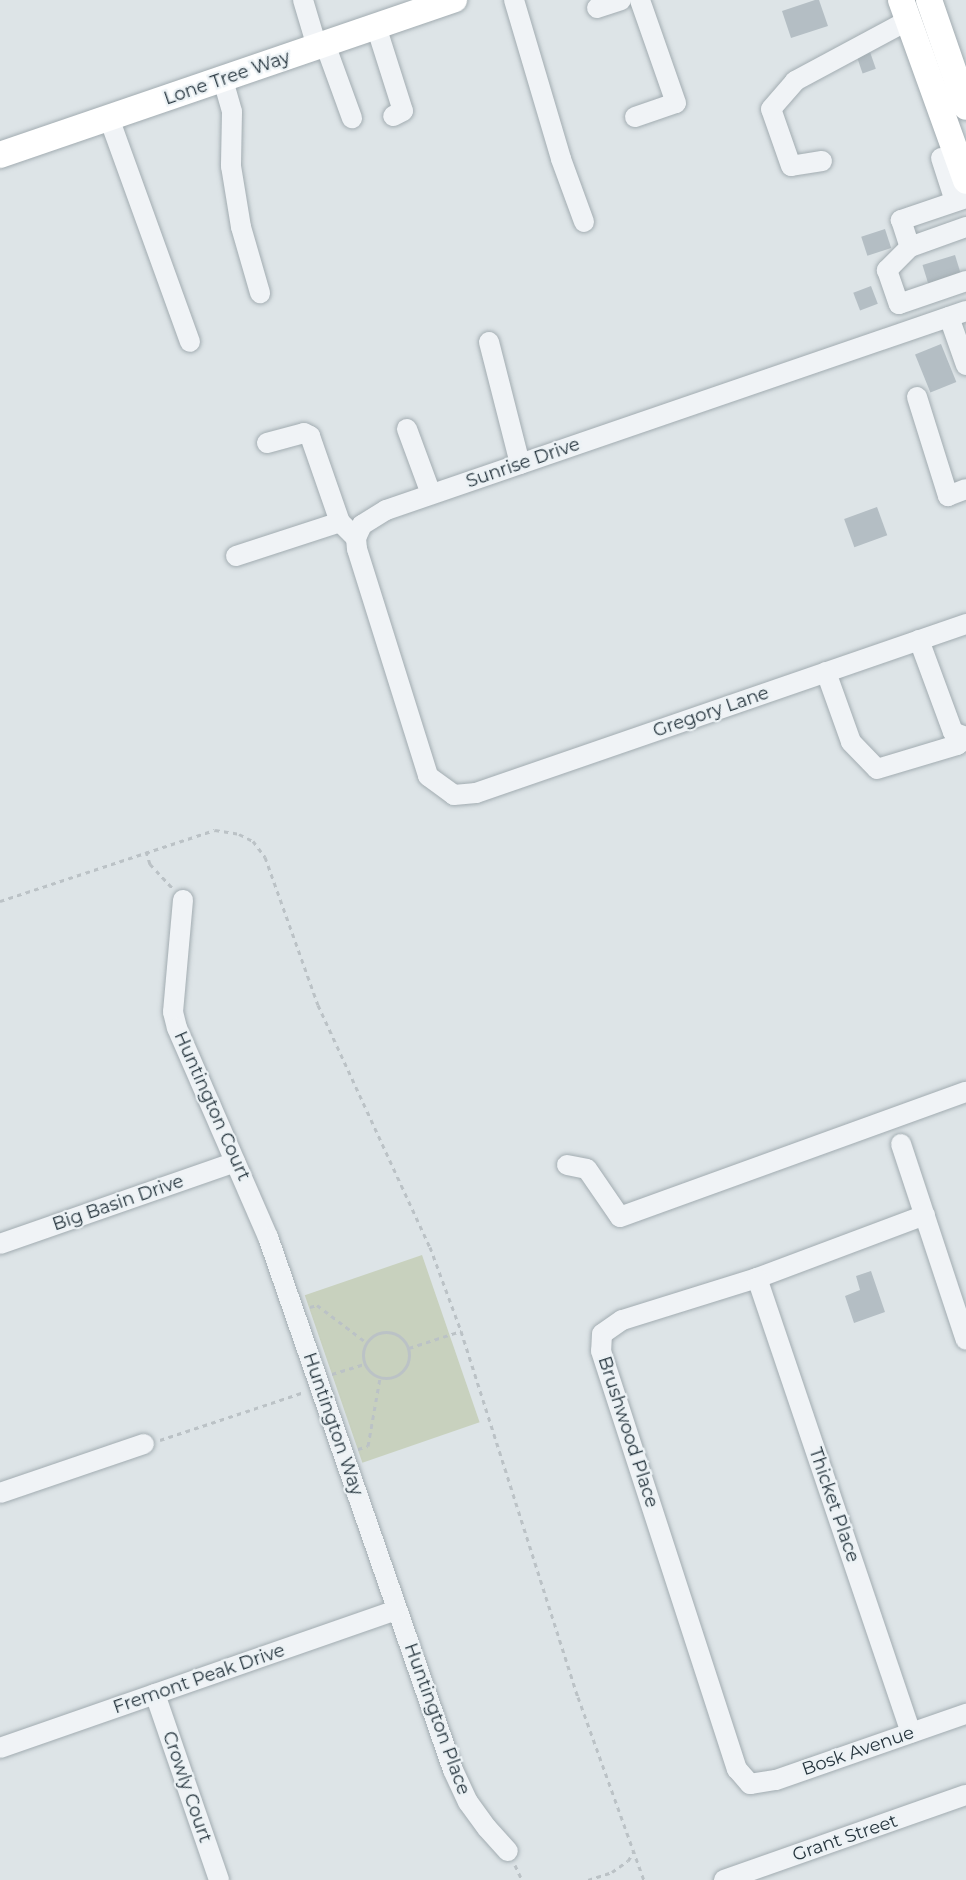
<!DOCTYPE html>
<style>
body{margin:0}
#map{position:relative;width:966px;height:1880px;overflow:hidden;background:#dde4e7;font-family:Montserrat,sans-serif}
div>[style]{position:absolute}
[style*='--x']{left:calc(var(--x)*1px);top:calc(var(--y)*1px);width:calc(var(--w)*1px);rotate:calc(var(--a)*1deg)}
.green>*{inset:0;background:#c8d1be;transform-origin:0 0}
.building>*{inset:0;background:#b4bec4;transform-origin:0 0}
.path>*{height:3px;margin-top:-1.5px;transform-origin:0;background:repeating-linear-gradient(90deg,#bbc2c6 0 4.5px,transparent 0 9px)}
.path>.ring{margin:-1.5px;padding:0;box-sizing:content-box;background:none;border:3px solid #bbc2c6;border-radius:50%}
.roads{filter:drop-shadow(0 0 2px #a2acb1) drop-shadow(0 0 2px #a2acb1)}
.minor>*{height:20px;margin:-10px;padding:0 10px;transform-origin:10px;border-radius:10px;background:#f0f3f6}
.major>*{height:26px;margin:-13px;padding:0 13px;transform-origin:13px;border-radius:13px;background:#fff}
span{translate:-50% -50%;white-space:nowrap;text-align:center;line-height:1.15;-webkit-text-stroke:4.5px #ecf2f5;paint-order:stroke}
.street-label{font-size:18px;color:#26353e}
</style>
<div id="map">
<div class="green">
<div style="left:422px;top:1255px;width:177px;height:124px;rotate:71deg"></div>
</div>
<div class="building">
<div style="clip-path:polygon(815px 0,819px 0,828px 26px,791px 38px,782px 11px)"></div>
<div style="left:869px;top:49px;width:21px;height:14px;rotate:71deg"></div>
<div style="left:885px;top:229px;width:20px;height:25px;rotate:72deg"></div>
<div style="left:955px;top:255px;width:21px;height:34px;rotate:73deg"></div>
<div style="left:871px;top:286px;width:19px;height:19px;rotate:69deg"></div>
<div style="left:941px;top:344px;width:41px;height:28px;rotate:68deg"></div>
<div style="left:877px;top:507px;width:30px;height:35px;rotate:70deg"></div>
<div style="clip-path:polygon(871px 1271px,885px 1312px,854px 1323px,845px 1296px,860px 1290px,856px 1276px)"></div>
</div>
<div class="path">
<div style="--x:146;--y:851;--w:14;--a:73"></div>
<div style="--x:150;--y:864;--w:33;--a:47"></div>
<div style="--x:0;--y:901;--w:226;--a:-18.3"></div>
<div style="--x:215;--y:830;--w:24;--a:9"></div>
<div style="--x:239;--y:834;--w:16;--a:27"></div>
<div style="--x:253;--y:841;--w:20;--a:53"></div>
<div style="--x:265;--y:857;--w:157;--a:70.3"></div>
<div style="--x:318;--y:1005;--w:267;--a:65.2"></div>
<div style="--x:430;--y:1247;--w:90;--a:69.7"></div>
<div style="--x:461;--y:1331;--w:384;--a:72.3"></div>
<div style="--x:578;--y:1697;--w:195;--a:70.2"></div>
<div style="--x:310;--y:1307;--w:7;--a:-16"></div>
<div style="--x:317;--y:1305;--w:63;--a:37.2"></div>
<div class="ring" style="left:363px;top:1332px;width:43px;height:43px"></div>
<div style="--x:409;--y:1348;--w:55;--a:-18.1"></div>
<div style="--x:332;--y:1374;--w:34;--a:-17"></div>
<div style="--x:160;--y:1440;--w:152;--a:-18.4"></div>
<div style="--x:358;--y:1449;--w:10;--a:-17"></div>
<div style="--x:368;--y:1446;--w:69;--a:-80"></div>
<div style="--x:515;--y:1865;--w:17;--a:65"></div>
<div style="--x:588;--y:1880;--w:25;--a:-18"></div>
<div style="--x:612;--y:1872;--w:19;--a:-35"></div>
<div style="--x:628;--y:1861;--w:12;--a:-59"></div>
</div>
<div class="roads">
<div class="minor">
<div style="--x:303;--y:0;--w:49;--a:73.4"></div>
<div style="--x:514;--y:0;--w:166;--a:73.5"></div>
<div style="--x:561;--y:159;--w:67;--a:69.9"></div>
<div style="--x:597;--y:8;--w:25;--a:-18"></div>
<div style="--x:376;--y:26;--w:89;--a:72.4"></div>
<div style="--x:403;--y:111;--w:11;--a:153"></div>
<div style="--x:325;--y:44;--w:79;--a:70"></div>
<div style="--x:223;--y:80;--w:33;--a:74"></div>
<div style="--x:232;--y:112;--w:54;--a:91.1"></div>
<div style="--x:231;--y:166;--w:62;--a:80.7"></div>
<div style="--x:241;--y:227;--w:69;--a:73.9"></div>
<div style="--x:635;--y:117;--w:43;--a:-18.9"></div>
<div style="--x:676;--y:103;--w:109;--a:-109.3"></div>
<div style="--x:109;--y:118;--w:238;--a:70.1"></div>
<div style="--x:941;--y:158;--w:45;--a:72"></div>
<div style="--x:822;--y:161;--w:31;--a:171"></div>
<div style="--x:791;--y:166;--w:60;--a:-109.3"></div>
<div style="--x:771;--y:109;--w:37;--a:-49"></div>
<div style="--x:795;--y:81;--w:129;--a:-28.2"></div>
<div style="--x:966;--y:198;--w:69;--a:161.3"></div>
<div style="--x:901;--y:220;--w:28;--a:72"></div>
<div style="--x:910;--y:247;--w:59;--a:-19.7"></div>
<div style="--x:910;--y:247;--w:33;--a:135"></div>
<div style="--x:887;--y:270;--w:36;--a:71"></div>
<div style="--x:899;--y:304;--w:71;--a:-18.9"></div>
<div style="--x:966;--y:311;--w:613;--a:161.06"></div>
<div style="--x:386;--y:510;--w:28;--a:148"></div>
<div style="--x:362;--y:525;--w:14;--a:115"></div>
<div style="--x:356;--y:538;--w:11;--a:85"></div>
<div style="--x:357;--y:549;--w:238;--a:72.6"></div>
<div style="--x:428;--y:776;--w:32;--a:36"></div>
<div style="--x:454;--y:795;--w:22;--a:-5"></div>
<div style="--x:476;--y:793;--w:518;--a:-19.03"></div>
<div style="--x:949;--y:317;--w:51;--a:70.5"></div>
<div style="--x:489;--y:342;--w:126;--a:75.7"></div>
<div style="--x:917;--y:397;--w:104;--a:72.6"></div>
<div style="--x:948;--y:496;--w:19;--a:-21"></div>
<div style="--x:407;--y:429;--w:69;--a:69.7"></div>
<div style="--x:267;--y:443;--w:38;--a:-15"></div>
<div style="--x:304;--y:433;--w:7;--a:27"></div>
<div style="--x:310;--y:436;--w:91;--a:70.8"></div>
<div style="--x:340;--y:522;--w:23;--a:45"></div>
<div style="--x:236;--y:556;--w:109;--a:-18.1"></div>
<div style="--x:919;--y:640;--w:98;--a:69.7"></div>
<div style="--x:953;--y:732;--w:14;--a:21"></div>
<div style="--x:826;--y:672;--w:74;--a:70.3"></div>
<div style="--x:851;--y:742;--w:37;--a:46"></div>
<div style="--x:877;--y:769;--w:84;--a:-16.7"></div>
<div style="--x:957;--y:745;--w:11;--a:-34"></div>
<div style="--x:183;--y:900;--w:112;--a:95.1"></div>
<div style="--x:173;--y:1012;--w:16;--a:76"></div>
<div style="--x:177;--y:1028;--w:228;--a:66.5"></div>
<div style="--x:268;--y:1237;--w:564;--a:70.86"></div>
<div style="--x:453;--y:1770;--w:35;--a:65"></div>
<div style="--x:468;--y:1802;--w:32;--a:54"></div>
<div style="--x:487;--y:1828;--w:31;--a:48"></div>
<div style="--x:901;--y:1144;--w:206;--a:71.7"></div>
<div style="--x:567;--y:1165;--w:20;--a:11"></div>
<div style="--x:587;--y:1169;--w:58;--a:55.5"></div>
<div style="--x:620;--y:1217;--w:368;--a:-19.9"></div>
<div style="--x:925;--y:1215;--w:179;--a:159.4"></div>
<div style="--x:757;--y:1278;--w:141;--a:162.7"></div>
<div style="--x:622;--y:1320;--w:24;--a:145"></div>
<div style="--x:602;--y:1334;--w:17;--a:93"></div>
<div style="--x:601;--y:1351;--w:440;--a:72"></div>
<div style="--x:737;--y:1769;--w:20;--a:49"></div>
<div style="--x:750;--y:1784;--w:26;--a:-9"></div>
<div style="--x:776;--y:1780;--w:201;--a:-19.2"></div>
<div style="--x:0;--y:1244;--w:249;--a:-19.2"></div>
<div style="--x:757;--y:1278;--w:480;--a:71.3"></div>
<div style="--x:0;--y:1493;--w:152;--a:-18.8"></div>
<div style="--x:155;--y:1694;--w:197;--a:71"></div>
<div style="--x:0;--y:1748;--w:420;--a:-19.2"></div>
<div style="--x:724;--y:1880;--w:256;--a:-19.4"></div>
</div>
<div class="major">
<div style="--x:901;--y:0;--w:192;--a:70.2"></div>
<div style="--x:929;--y:0;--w:113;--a:70.9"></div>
<div style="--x:0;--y:155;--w:480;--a:-18.9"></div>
</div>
</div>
<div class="street-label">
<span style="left:227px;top:78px;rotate:-19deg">Lone Tree Way</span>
<span style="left:523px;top:463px;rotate:-19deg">Sunrise Drive</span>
<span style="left:711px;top:712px;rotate:-19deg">Gregory Lane</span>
<span style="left:212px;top:1106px;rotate:66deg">Huntington Court</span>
<span style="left:118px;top:1203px;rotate:-19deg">Big Basin Drive</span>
<span style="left:333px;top:1424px;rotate:71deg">Huntington Way</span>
<span style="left:628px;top:1432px;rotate:72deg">Brushwood Place</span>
<span style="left:834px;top:1505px;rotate:71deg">Thicket Place</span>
<span style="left:199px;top:1679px;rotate:-19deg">Fremont Peak Drive</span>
<span style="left:437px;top:1719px;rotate:70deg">Huntington Place</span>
<span style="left:858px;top:1751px;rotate:-19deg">Bosk Avenue</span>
<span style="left:187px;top:1787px;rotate:71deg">Crowly Court</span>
<span style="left:845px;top:1838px;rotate:-19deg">Grant Street</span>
</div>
</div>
